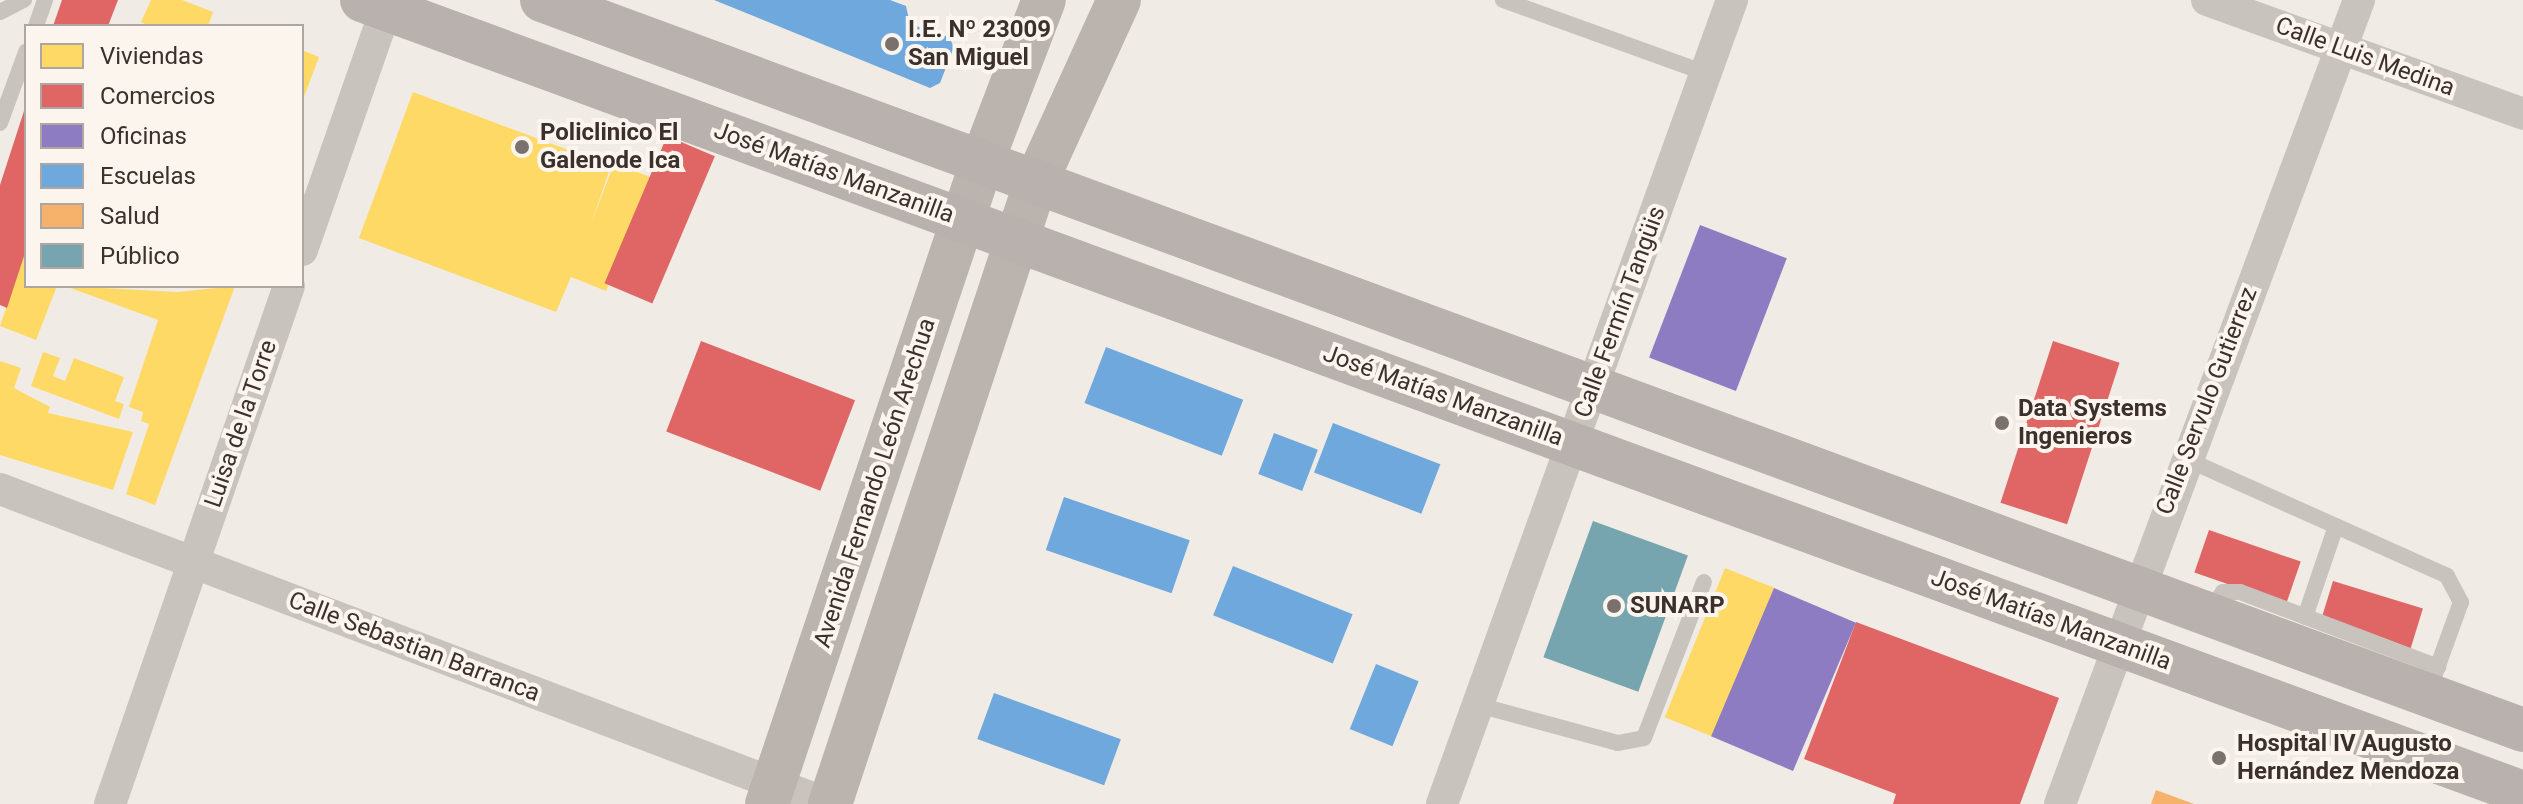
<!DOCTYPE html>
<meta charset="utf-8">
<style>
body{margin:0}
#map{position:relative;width:2523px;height:804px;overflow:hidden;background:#f0ebe5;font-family:Roboto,sans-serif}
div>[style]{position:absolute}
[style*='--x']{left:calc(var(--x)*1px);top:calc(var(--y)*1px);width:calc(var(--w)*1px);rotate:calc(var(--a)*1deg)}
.homes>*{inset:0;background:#ffd966;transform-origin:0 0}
.shops>*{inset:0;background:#e06666;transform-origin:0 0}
.offices>*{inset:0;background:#8e7cc3;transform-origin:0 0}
.schools>*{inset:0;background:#6fa8dc;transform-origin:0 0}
.health>*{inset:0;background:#f6b26b}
.public>*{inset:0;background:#76a5af;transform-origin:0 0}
.service>*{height:16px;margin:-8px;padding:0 8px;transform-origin:8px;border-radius:8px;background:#c9c3be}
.minor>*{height:32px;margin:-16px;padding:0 16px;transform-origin:16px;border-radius:16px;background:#c9c3be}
.secondary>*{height:44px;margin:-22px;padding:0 22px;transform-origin:22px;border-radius:22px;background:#bab3ae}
.primary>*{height:44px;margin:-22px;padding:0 22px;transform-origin:22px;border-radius:22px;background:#b8b1ad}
.dots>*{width:22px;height:22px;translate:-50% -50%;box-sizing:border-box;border:4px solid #fbf5ee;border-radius:50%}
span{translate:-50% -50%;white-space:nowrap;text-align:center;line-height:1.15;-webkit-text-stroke:8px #fbf5ee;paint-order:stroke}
.poi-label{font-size:24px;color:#3b302b;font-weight:700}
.left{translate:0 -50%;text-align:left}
.street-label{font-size:24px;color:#3b302b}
.legend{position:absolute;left:24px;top:24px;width:280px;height:264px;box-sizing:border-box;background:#fbf5ee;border:2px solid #aea6a0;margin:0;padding:10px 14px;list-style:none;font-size:24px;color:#3b302b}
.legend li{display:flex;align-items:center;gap:16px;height:40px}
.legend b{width:40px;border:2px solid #aea6a0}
</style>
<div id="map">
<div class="homes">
<div style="clip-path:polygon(151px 0,182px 0,213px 12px,208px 26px,149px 26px,141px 22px)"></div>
<div style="clip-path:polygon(302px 50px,319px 57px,302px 102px)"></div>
<div style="clip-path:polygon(413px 92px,611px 166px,590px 227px,614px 163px,650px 177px,606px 291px,571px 277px,556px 312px,359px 238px)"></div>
<div style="clip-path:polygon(25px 252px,26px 286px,57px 286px,36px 340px,0 326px)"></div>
<div style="clip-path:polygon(65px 286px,178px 292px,235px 286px,155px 505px,126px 494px,149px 424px,141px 421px,143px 412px,129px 407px,158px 320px)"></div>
<div style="clip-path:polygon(43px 352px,60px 358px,53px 376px,65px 381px,74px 358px,124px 377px,115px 401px,124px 404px,119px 419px,31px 386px)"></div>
<div style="clip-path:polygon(0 361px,21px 368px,14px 388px,50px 407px,48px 413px,133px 432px,113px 490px,0 455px)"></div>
<div style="left:1725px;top:568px;width:53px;height:161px;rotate:22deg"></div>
</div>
<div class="shops">
<div style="clip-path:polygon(62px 0,118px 0,108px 26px,53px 26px)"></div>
<div style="clip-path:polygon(25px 108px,26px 250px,7px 308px,0 305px,0 185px)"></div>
<div style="left:667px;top:136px;width:52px;height:160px;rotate:23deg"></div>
<div style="left:701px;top:341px;width:165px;height:97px;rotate:21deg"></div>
<div style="left:2053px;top:341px;width:70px;height:170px;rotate:18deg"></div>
<div style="left:2209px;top:530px;width:97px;height:45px;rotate:19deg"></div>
<div style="left:2333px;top:581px;width:94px;height:43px;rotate:17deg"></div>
<div style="clip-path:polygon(1856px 622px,2059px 698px,2020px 804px,1893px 804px,1896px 794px,1804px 759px)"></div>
</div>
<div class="offices">
<div style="left:1700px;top:225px;width:93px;height:142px;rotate:21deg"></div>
<div style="left:1774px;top:588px;width:89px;height:161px;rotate:23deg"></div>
</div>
<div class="schools">
<div style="clip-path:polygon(714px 0,890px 0,906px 6px,910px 24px,949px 37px,954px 47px,940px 83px,930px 88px)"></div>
<div style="left:1106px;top:347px;width:147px;height:60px;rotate:21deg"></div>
<div style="left:1333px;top:423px;width:115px;height:53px;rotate:21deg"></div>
<div style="left:1274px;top:433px;width:47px;height:44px;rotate:21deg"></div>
<div style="left:1064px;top:497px;width:133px;height:56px;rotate:19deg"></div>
<div style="left:1233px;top:566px;width:129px;height:53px;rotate:22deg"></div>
<div style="left:1376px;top:664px;width:46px;height:70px;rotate:22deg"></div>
<div style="left:994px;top:693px;width:135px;height:49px;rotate:20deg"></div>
</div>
<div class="health">
<div style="clip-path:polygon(2156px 790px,2194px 804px,2151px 804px)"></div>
</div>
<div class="public">
<div style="left:1593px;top:521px;width:101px;height:145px;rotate:20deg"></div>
</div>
<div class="service">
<div style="--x:1503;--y:0;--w:216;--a:19.8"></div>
<div style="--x:0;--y:12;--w:27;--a:-27"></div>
<div style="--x:36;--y:26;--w:28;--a:-71"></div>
<div style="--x:0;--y:123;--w:76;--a:-69.9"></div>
<div style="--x:2186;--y:459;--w:286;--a:24.1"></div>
<div style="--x:2447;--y:576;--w:30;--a:62"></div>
<div style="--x:2461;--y:602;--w:97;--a:109.9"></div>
<div style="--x:2209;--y:614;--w:26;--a:-58"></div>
<div style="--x:2223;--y:592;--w:17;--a:0"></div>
<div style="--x:2240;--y:592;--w:212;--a:20.7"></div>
<div style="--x:2305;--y:617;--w:96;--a:-71.2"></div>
<div style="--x:1478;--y:705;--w:145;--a:15.2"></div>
<div style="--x:1618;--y:743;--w:26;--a:-11"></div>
<div style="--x:1644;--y:738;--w:167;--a:-69"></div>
</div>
<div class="minor">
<div style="--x:2207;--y:0;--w:336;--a:19.8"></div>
<div style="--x:302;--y:250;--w:265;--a:-70.8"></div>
<div style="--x:0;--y:489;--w:886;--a:20.83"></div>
<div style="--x:110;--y:804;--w:548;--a:-70.94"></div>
<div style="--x:1442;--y:804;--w:855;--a:-70.17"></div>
<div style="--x:2060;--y:804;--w:858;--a:-69.6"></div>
</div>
<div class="secondary">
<div style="--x:767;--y:804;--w:677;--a:-71.48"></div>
<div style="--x:982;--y:162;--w:173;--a:-69.1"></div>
<div style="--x:830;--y:804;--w:655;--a:-71.68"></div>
<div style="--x:1036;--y:182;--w:200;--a:-65.5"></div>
</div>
<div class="primary">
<div style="--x:362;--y:0;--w:2302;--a:20.15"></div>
<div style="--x:542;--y:0;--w:2111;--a:20.23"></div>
</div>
<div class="dots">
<div style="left:892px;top:44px;background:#7a716c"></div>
<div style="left:522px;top:147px;background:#7a716c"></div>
<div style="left:2002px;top:423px;background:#7a716c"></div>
<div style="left:1614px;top:606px;background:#7a716c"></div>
<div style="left:2219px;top:758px;background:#7a716c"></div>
</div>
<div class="poi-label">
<span class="left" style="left:908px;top:44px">I.E. Nº 23009<br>San Miguel</span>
<span class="left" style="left:540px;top:147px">Policlinico El<br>Galenode Ica</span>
<span class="left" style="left:2018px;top:423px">Data Systems<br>Ingenieros</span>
<span class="left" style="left:1630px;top:606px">SUNARP</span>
<span class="left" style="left:2237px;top:758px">Hospital IV Augusto<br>Hernández Mendoza</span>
</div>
<div class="street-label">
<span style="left:2365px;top:57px;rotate:20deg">Calle Luis Medina</span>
<span style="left:834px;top:173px;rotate:20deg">José Matías Manzanilla</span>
<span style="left:1620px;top:312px;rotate:-70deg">Calle Fermín Tangüis</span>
<span style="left:1443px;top:396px;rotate:20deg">José Matías Manzanilla</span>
<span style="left:2207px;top:401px;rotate:-69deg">Calle Servulo Gutierrez</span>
<span style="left:241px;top:424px;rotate:-71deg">Luisa de la Torre</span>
<span style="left:875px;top:483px;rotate:-72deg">Avenida Fernando León Arechua</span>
<span style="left:2051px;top:620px;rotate:20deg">José Matías Manzanilla</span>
<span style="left:414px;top:647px;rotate:21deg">Calle Sebastian Barranca</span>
</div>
<ul class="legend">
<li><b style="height:22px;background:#ffd966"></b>Viviendas</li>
<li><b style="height:22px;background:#e06666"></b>Comercios</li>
<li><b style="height:22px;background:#8e7cc3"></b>Oficinas</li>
<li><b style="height:22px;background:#6fa8dc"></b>Escuelas</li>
<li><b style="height:22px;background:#f6b26b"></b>Salud</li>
<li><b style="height:22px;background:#76a5af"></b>Público</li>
</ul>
</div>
